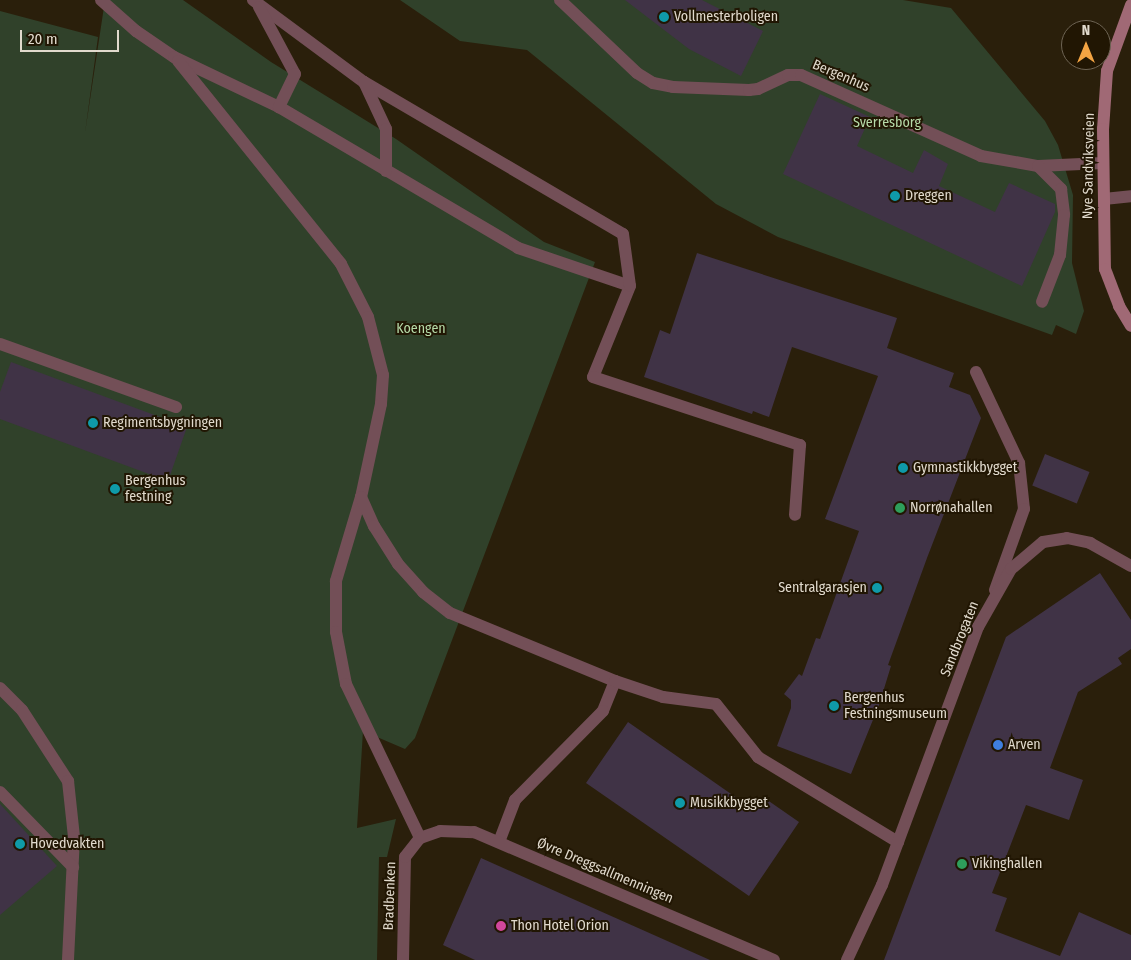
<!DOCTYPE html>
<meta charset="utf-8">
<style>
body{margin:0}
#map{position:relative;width:1131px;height:960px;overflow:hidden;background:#2a1f0b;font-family:"Fira Sans Condensed",sans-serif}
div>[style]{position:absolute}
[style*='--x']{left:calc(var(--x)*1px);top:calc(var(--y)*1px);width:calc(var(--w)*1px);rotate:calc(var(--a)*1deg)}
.green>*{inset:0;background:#30412a}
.building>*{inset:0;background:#403346;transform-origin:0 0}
.service>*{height:12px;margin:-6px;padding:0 6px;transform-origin:6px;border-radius:6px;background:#734f57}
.minor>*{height:12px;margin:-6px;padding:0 6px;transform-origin:6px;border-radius:6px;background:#734f57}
.tertiary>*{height:12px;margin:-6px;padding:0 6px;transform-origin:6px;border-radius:6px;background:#734f57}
.secondary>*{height:12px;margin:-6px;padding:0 6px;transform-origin:6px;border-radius:6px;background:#a06975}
.dots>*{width:14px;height:14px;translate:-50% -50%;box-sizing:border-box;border:2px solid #211603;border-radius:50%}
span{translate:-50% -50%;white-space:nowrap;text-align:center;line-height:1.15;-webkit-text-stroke:4px #211603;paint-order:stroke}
.poi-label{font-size:14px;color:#e1dacd}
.left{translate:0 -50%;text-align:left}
.right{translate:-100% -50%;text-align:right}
.street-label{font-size:14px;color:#e1dacd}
.park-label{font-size:14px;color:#b6dba9}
.north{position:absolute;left:1061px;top:20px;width:50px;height:50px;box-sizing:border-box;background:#211603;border:1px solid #6e6454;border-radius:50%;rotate:0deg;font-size:14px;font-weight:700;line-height:20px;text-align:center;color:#e1dacd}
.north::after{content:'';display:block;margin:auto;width:18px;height:22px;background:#f3a443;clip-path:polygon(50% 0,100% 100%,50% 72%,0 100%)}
.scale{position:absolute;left:20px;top:30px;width:99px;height:22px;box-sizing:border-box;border:2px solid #e1dacd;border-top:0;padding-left:6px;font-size:15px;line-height:18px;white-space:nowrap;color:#e1dacd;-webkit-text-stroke:4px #211603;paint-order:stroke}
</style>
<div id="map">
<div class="green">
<div style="clip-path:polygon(105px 0,183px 0,271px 62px,396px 139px,544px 242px,595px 262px,415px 738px,405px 749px,363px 731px,357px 828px,396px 819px,387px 857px,379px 857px,377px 960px,0 960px,0 11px,98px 37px,85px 133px)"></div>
<div style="clip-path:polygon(400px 0,903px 0,951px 8px,1045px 121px,1058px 145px,1073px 195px,1072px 263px,1084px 311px,1076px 334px,1056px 325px,1052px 335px,778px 237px,716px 204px,527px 50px,460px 41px)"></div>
</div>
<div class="building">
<div style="clip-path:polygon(625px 0,702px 0,763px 31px,741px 76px,689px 49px)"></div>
<div style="clip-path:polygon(820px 94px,870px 117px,857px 146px,913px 173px,924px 150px,948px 164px,939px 186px,995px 212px,1009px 183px,1055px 204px,1055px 212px,1022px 286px,783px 174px)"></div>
<div style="clip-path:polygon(697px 253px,897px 318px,887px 348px,954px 373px,949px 387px,970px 395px,981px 418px,927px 558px,888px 665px,891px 666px,879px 705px,851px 774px,777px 746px,791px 708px,791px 700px,784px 694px,799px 674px,802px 676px,816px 638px,820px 639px,859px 531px,825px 519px,878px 376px,792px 347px,769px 417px,753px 411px,752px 414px,644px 377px,660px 330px,670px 334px)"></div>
<div style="clip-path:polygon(11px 362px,187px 427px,168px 481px,0 419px,0 392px)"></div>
<div style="left:1045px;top:454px;width:48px;height:34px;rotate:22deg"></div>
<div style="clip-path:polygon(1100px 573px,1131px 620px,1131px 649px,1118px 658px,1122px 664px,1078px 692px,1050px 768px,1083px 780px,1069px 820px,1026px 805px,992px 893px,1007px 898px,995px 931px,1060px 956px,1079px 912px,1131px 935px,1131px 960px,884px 960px,1006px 637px)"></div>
<div style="clip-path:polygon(628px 722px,754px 810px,763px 797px,799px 822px,749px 896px,586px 783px)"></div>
<div style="clip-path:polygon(0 804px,57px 866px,0 915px)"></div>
<div style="clip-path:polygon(481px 858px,564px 895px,710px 960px,475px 960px,443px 945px)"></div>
</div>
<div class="service">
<div style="--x:101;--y:0;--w:47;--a:41.5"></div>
<div style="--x:136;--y:31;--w:46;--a:34.4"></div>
<div style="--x:174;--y:57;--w:116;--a:25.5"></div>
<div style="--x:279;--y:107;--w:277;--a:30.5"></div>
<div style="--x:518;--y:248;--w:118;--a:18.7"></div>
<div style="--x:630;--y:286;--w:98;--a:112.1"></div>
<div style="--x:593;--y:377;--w:218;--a:18.2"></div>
<div style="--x:800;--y:445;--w:70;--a:94.1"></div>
<div style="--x:253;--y:0;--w:138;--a:36.5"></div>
<div style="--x:364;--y:82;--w:300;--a:30.4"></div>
<div style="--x:623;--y:234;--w:52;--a:82.3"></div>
<div style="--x:560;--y:0;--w:106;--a:43.5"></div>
<div style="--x:637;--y:73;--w:19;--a:32"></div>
<div style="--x:653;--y:83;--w:20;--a:11"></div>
<div style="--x:673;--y:87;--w:76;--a:2.3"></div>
<div style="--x:749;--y:90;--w:9;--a:-6"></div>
<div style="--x:758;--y:89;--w:33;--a:-25"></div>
<div style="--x:788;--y:75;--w:13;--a:0"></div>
<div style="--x:801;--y:75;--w:197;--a:24.2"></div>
<div style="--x:981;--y:156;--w:58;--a:10"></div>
<div style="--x:1038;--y:166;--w:65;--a:-2.6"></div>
<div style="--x:259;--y:7;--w:76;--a:61.8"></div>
<div style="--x:295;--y:74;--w:37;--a:116"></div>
<div style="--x:178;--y:61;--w:260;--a:51.2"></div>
<div style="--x:341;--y:264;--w:59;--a:63"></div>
<div style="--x:368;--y:317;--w:60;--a:75.5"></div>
<div style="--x:383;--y:375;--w:29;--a:94"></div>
<div style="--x:381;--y:404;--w:95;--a:102.1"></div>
<div style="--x:361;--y:497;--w:88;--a:106.6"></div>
<div style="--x:336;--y:581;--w:51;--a:90"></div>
<div style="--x:336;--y:632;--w:53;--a:79.1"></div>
<div style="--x:346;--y:684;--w:171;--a:64.3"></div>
<div style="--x:364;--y:82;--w:52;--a:64.9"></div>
<div style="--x:386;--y:129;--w:42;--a:90"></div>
<div style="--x:1038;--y:166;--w:33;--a:45"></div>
<div style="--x:1061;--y:189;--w:26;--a:83"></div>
<div style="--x:1064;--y:215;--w:40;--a:95.7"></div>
<div style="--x:1060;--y:255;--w:50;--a:111"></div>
<div style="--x:0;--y:344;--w:187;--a:19.7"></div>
<div style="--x:976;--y:372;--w:101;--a:64.7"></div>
<div style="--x:1019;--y:463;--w:46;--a:83.8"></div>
<div style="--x:1024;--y:509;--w:86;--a:109.7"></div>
<div style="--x:361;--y:497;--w:32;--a:66"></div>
<div style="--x:374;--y:526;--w:45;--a:57.7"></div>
<div style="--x:398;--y:564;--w:38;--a:48"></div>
<div style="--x:423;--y:592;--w:34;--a:38"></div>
<div style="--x:450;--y:613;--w:178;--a:22.4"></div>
<div style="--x:615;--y:681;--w:32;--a:112"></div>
<div style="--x:603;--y:711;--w:125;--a:134.7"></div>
<div style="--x:515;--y:800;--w:45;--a:110.9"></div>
<div style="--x:615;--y:681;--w:51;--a:18.4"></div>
<div style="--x:663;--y:697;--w:53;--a:7.5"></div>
<div style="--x:716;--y:704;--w:68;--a:51.6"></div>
<div style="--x:758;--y:757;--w:164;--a:31.3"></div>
<div style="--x:0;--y:688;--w:31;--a:45"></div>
<div style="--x:22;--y:710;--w:85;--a:57.1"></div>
<div style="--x:68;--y:781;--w:56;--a:83.9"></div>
<div style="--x:74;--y:837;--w:123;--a:92.8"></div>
<div style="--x:0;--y:792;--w:105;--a:45.8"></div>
</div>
<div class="minor">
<div style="--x:403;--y:960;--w:103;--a:-88.9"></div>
<div style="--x:405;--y:857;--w:24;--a:-52"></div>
<div style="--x:420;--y:838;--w:21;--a:-19"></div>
<div style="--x:440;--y:831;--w:34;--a:2"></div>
<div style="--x:474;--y:832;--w:326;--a:23.1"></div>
<div style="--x:847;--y:960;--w:83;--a:-65"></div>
<div style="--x:882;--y:885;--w:275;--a:-69.6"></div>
<div style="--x:978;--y:627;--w:67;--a:-60.4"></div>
<div style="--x:1011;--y:569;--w:42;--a:-40.2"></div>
<div style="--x:1043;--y:542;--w:24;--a:-9"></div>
<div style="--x:1067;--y:538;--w:24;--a:12"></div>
<div style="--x:1090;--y:543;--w:47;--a:29.3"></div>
</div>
<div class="tertiary">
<div style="--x:1104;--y:199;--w:27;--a:-6"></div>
</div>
<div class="secondary">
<div style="--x:1131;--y:5;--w:70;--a:110"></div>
<div style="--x:1107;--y:71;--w:58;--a:93.9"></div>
<div style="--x:1103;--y:129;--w:140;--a:89.2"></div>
<div style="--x:1105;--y:269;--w:40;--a:69"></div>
<div style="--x:1119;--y:306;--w:23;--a:59"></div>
</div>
<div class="dots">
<div style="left:664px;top:17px;background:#0f9aa8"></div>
<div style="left:895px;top:196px;background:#0f9aa8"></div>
<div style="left:93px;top:423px;background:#0f9aa8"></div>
<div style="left:903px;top:468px;background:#0f9aa8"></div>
<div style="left:115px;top:489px;background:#0f9aa8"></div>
<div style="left:900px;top:508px;background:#2e9e5b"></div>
<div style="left:877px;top:588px;background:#0f9aa8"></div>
<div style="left:834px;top:706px;background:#0f9aa8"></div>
<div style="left:998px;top:745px;background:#3f7fe0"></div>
<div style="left:680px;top:803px;background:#0f9aa8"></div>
<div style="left:20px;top:844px;background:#0f9aa8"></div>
<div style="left:962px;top:864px;background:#2e9e5b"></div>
<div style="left:501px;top:926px;background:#d1479c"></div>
</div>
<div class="poi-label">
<span class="left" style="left:674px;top:17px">Vollmesterboligen</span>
<span class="left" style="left:905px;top:196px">Dreggen</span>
<span class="left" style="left:103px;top:423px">Regimentsbygningen</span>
<span class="left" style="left:913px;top:468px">Gymnastikkbygget</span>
<span class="left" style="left:125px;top:489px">Bergenhus<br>festning</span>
<span class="left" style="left:910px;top:508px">Norrønahallen</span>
<span class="right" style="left:867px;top:588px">Sentralgarasjen</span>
<span class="left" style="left:844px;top:706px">Bergenhus<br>Festningsmuseum</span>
<span class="left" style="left:1008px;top:745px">Arven</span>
<span class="left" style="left:690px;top:803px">Musikkbygget</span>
<span class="left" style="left:30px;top:844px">Hovedvakten</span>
<span class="left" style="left:972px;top:864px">Vikinghallen</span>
<span class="left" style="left:511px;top:926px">Thon Hotel Orion</span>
</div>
<div class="street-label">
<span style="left:841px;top:76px;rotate:23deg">Bergenhus</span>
<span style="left:1089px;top:166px;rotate:-89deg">Nye Sandviksveien</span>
<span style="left:960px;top:639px;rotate:-68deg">Sandbrogaten</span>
<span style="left:605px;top:871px;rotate:23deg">Øvre Dreggsallmenningen</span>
<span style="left:390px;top:896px;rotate:-88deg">Bradbenken</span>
</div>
<div class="park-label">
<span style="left:887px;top:123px">Sverresborg</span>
<span style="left:421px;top:329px">Koengen</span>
</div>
<div class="north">N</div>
<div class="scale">20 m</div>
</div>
